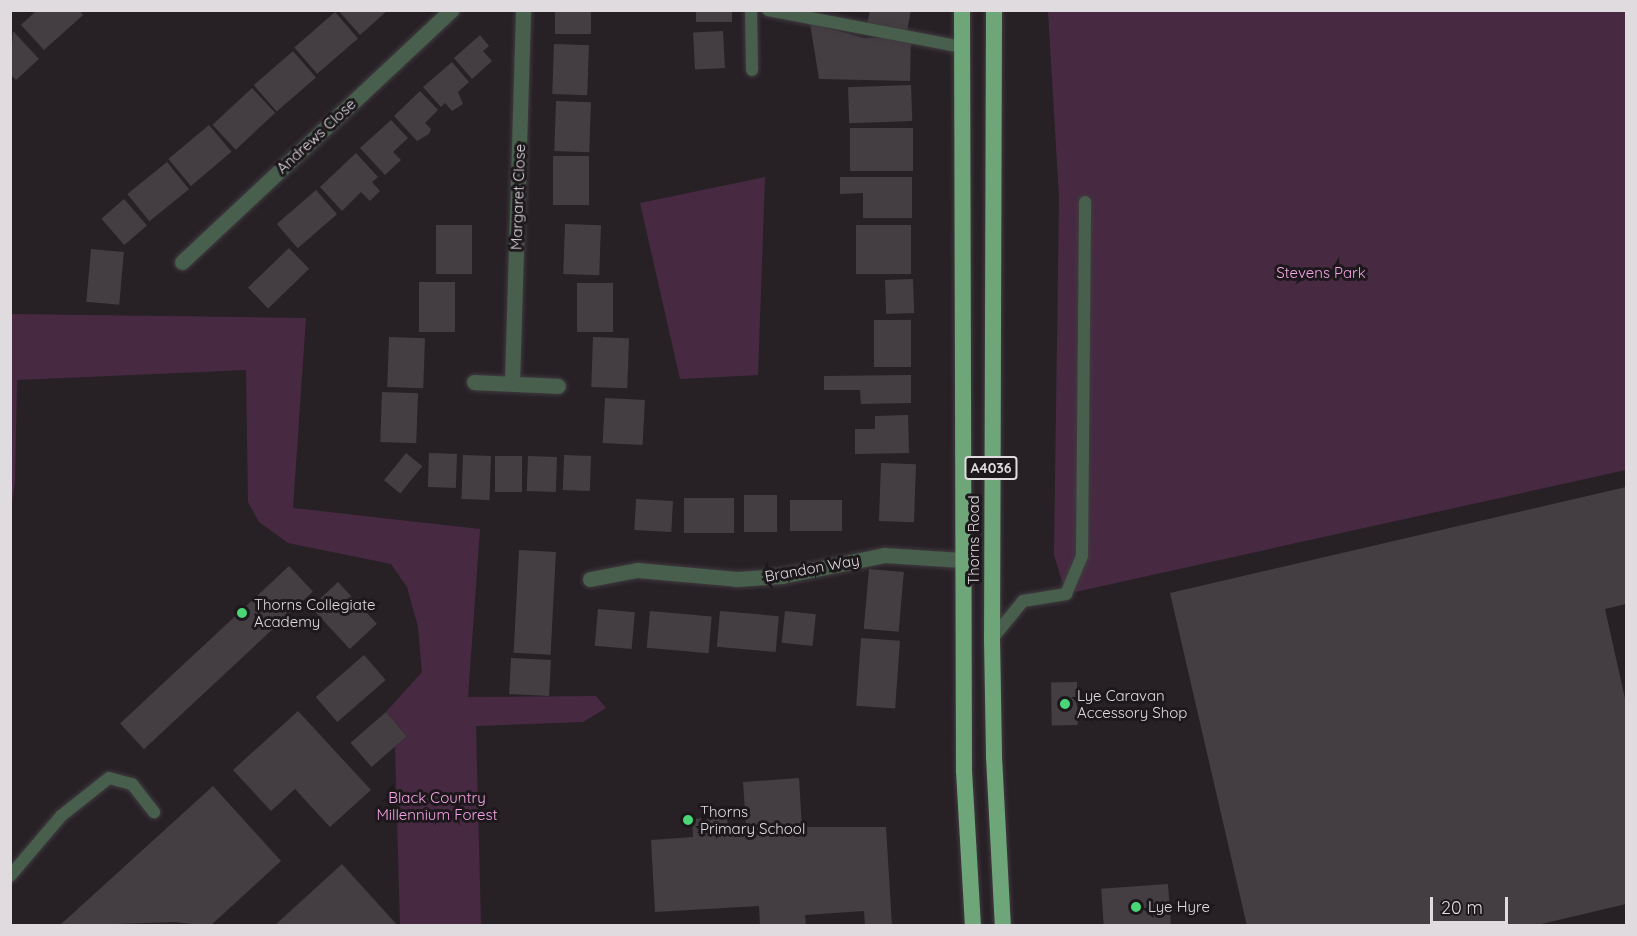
<!DOCTYPE html>
<style>
body{margin:0}
#map{position:relative;width:1637px;height:936px;overflow:hidden;background:#272126;font-family:Quicksand,sans-serif}
div>[style]{position:absolute}
[style*='--x']{left:calc(var(--x)*1px);top:calc(var(--y)*1px);width:calc(var(--w)*1px);rotate:calc(var(--a)*1deg)}
.green>*{inset:0;background:#472a42}
.building>*{inset:0;background:#443e42;transform-origin:0 0}
.roads{filter:drop-shadow(0 0 2px #413b40) drop-shadow(0 0 2px #413b40)}
.service>*{height:12px;margin:-6px;padding:0 6px;transform-origin:6px;border-radius:6px;background:#475f4c}
.minor>*{height:15px;margin:-7.5px;padding:0 7.5px;transform-origin:7.5px;border-radius:7.5px;background:#475f4c}
.trunk>*{height:16px;margin:-8px;padding:0 8px;transform-origin:8px;border-radius:8px;background:#6ea67a}
.dots>*{width:16px;height:16px;translate:-50% -50%;box-sizing:border-box;border:3px solid #1d181c;border-radius:50%}
span{translate:-50% -50%;white-space:nowrap;text-align:center;line-height:1.15;-webkit-text-stroke:6px #1d181c;paint-order:stroke}
.shield-label span{padding:2px 4px;background:#1d181c;border:2px solid;border-radius:4px;-webkit-text-stroke-width:0}
.shield-label{font-size:14px;color:#dfdbde;font-weight:700}
.street-label{font-size:15px;color:#dfdbde}
.park-label{font-size:15px;color:#f5a4e5}
.poi-label{font-size:15px;color:#dfdbde}
.left{translate:0 -50%;text-align:left}
.frame{position:absolute;inset:0;border:12px solid #dfdbde;pointer-events:none}
.scale{position:absolute;left:1430px;top:897px;width:78px;height:27px;box-sizing:border-box;border:3px solid #dfdbde;border-top:0;padding-left:8px;font-size:18px;line-height:21px;white-space:nowrap;color:#dfdbde;-webkit-text-stroke:4px #1d181c;paint-order:stroke}
</style>
<div id="map">
<div class="green">
<div style="clip-path:polygon(1048px 11px,1626px 11px,1626px 470px,1066px 594px,1054px 555px,1059px 197px)"></div>
<div style="clip-path:polygon(765px 177px,758px 375px,680px 379px,640px 203px)"></div>
<div style="clip-path:polygon(11px 314px,306px 318px,293px 508px,480px 529px,468px 697px,596px 696px,606px 708px,583px 722px,476px 726px,481px 925px,400px 925px,395px 747px,407px 736px,386px 712px,422px 672px,418px 627px,407px 587px,391px 564px,288px 543px,259px 522px,248px 502px,246px 370px,17px 380px,15px 481px,11px 509px)"></div>
</div>
<div class="building">
<div style="clip-path:polygon(37px 10px,79px 10px,83px 15px,44px 50px,21px 25px)"></div>
<div style="clip-path:polygon(338px 10px,388px 10px,360px 35px)"></div>
<div style="left:555px;top:10px;width:36px;height:24px"></div>
<div style="left:696px;top:10px;width:36px;height:12px"></div>
<div style="clip-path:polygon(870px 10px,911px 10px,907px 31px,867px 24px)"></div>
<div style="left:335px;top:12px;width:35px;height:54px;rotate:49deg"></div>
<div style="clip-path:polygon(810px 23px,864px 38px,911px 38px,910px 81px,819px 79px)"></div>
<div style="clip-path:polygon(13px 31px,39px 59px,16px 80px,10px 74px)"></div>
<div style="left:723px;top:31px;width:37px;height:30px;rotate:87deg"></div>
<div style="clip-path:polygon(480px 35px,489px 46px,483px 51px,492px 61px,472px 79px,454px 58px)"></div>
<div style="left:554px;top:44px;width:35px;height:50px;rotate:2deg"></div>
<div style="left:293px;top:51px;width:35px;height:52px;rotate:49deg"></div>
<div style="clip-path:polygon(452px 62px,469px 82px,458px 92px,463px 104px,452px 111px,445px 103px,441px 107px,423px 87px)"></div>
<div style="left:911px;top:85px;width:36px;height:63px;rotate:88deg"></div>
<div style="left:252px;top:88px;width:34px;height:54px;rotate:47deg"></div>
<div style="clip-path:polygon(420px 91px,438px 110px,425px 123px,431px 129px,429px 134px,417px 141px,394px 116px)"></div>
<div style="left:556px;top:101px;width:35px;height:50px;rotate:2deg"></div>
<div style="clip-path:polygon(391px 120px,408px 138px,393px 152px,401px 160px,385px 175px,360px 148px)"></div>
<div style="left:209px;top:125px;width:35px;height:53px;rotate:50deg"></div>
<div style="left:850px;top:128px;width:63px;height:43px"></div>
<div style="clip-path:polygon(356px 153px,378px 177px,372px 182px,380px 191px,370px 201px,361px 192px,342px 211px,320px 187px)"></div>
<div style="left:553px;top:156px;width:36px;height:49px"></div>
<div style="left:167px;top:162px;width:35px;height:51px;rotate:51deg"></div>
<div style="clip-path:polygon(840px 177px,912px 177px,912px 218px,863px 218px,863px 193px,840px 194px)"></div>
<div style="left:316px;top:190px;width:32px;height:52px;rotate:49deg"></div>
<div style="left:124px;top:199px;width:35px;height:30px;rotate:49deg"></div>
<div style="left:565px;top:224px;width:36px;height:50px;rotate:2deg"></div>
<div style="left:436px;top:225px;width:36px;height:49px"></div>
<div style="left:856px;top:225px;width:55px;height:49px"></div>
<div style="left:289px;top:248px;width:29px;height:57px;rotate:46deg"></div>
<div style="left:91px;top:249px;width:33px;height:53px;rotate:5deg"></div>
<div style="left:913px;top:279px;width:34px;height:28px;rotate:88deg"></div>
<div style="left:419px;top:282px;width:36px;height:50px"></div>
<div style="left:577px;top:283px;width:36px;height:49px"></div>
<div style="left:874px;top:320px;width:37px;height:47px"></div>
<div style="left:389px;top:337px;width:36px;height:50px;rotate:2deg"></div>
<div style="left:593px;top:337px;width:36px;height:50px;rotate:2deg"></div>
<div style="clip-path:polygon(911px 375px,911px 403px,861px 404px,860px 390px,824px 390px,824px 376px)"></div>
<div style="left:382px;top:392px;width:36px;height:50px;rotate:2deg"></div>
<div style="left:605px;top:398px;width:40px;height:45px;rotate:3deg"></div>
<div style="clip-path:polygon(908px 415px,909px 453px,855px 454px,855px 429px,875px 429px,875px 416px)"></div>
<div style="left:406px;top:453px;width:21px;height:35px;rotate:39deg"></div>
<div style="left:429px;top:453px;width:28px;height:34px;rotate:2deg"></div>
<div style="left:463px;top:455px;width:28px;height:44px;rotate:2deg"></div>
<div style="left:564px;top:455px;width:27px;height:35px;rotate:2deg"></div>
<div style="left:495px;top:456px;width:27px;height:36px"></div>
<div style="left:528px;top:456px;width:29px;height:35px;rotate:2deg"></div>
<div style="left:881px;top:463px;width:35px;height:58px;rotate:2deg"></div>
<div style="clip-path:polygon(1626px 487px,1626px 604px,1605px 609px,1626px 703px,1626px 904px,1533px 926px,1247px 926px,1170px 593px)"></div>
<div style="left:744px;top:495px;width:33px;height:37px"></div>
<div style="left:684px;top:498px;width:50px;height:35px"></div>
<div style="left:636px;top:499px;width:37px;height:31px;rotate:3deg"></div>
<div style="left:790px;top:500px;width:52px;height:31px"></div>
<div style="left:519px;top:550px;width:37px;height:103px;rotate:3deg"></div>
<div style="left:289px;top:566px;width:35px;height:231px;rotate:47deg"></div>
<div style="left:869px;top:569px;width:35px;height:60px;rotate:5deg"></div>
<div style="left:338px;top:582px;width:57px;height:37px;rotate:47deg"></div>
<div style="left:598px;top:609px;width:37px;height:37px;rotate:5deg"></div>
<div style="left:650px;top:611px;width:62px;height:37px;rotate:5deg"></div>
<div style="left:720px;top:611px;width:59px;height:36px;rotate:5deg"></div>
<div style="left:785px;top:611px;width:31px;height:32px;rotate:6deg"></div>
<div style="left:861px;top:638px;width:39px;height:68px;rotate:4deg"></div>
<div style="left:364px;top:655px;width:33px;height:64px;rotate:49deg"></div>
<div style="left:511px;top:658px;width:40px;height:36px;rotate:3deg"></div>
<div style="left:1077px;top:682px;width:43px;height:26px;rotate:89deg"></div>
<div style="clip-path:polygon(298px 711px,371px 790px,330px 827px,295px 789px,271px 811px,233px 770px)"></div>
<div style="left:386px;top:712px;width:32px;height:47px;rotate:49deg"></div>
<div style="clip-path:polygon(799px 778px,802px 827px,886px 827px,892px 926px,865px 926px,864px 911px,805px 915px,806px 926px,760px 926px,759px 906px,655px 912px,651px 840px,693px 837px,692px 819px,727px 817px,728px 826px,746px 825px,743px 782px)"></div>
<div style="clip-path:polygon(213px 786px,281px 861px,210px 926px,175px 922px,59px 926px)"></div>
<div style="clip-path:polygon(342px 864px,398px 926px,274px 926px)"></div>
<div style="left:1168px;top:884px;width:42px;height:67px;rotate:86deg"></div>
</div>
<div class="roads">
<div class="service">
<div style="--x:751;--y:10;--w:60;--a:89"></div>
<div style="--x:768;--y:10;--w:197;--a:10.8"></div>
<div style="--x:992;--y:639;--w:49;--a:-50.8"></div>
<div style="--x:1023;--y:601;--w:44;--a:-9.2"></div>
<div style="--x:1066;--y:594;--w:41;--a:-67.2"></div>
<div style="--x:1082;--y:556;--w:354;--a:-89.5"></div>
<div style="--x:10;--y:876;--w:79;--a:-49.6"></div>
<div style="--x:61;--y:816;--w:61;--a:-38.4"></div>
<div style="--x:109;--y:778;--w:24;--a:15"></div>
<div style="--x:132;--y:784;--w:36;--a:52"></div>
</div>
<div class="minor">
<div style="--x:182;--y:262;--w:369;--a:-43.1"></div>
<div style="--x:474;--y:382;--w:84;--a:2.7"></div>
<div style="--x:512;--y:383;--w:373;--a:-88.3"></div>
<div style="--x:590;--y:579;--w:48;--a:-10.8"></div>
<div style="--x:637;--y:570;--w:100;--a:5.1"></div>
<div style="--x:737;--y:579;--w:45;--a:-3.8"></div>
<div style="--x:782;--y:576;--w:104;--a:-11.6"></div>
<div style="--x:884;--y:555;--w:78;--a:3.7"></div>
</div>
<div class="trunk">
<div style="--x:962;--y:10;--w:761;--a:89.85"></div>
<div style="--x:964;--y:771;--w:155;--a:86.7"></div>
<div style="--x:994;--y:10;--w:629;--a:90.18"></div>
<div style="--x:992;--y:639;--w:118;--a:89"></div>
<div style="--x:994;--y:757;--w:169;--a:87"></div>
</div>
</div>
<div class="dots">
<div style="left:242px;top:613px;background:#4ad677"></div>
<div style="left:1065px;top:704px;background:#4ad677"></div>
<div style="left:688px;top:820px;background:#4ad677"></div>
<div style="left:1136px;top:907px;background:#4ad677"></div>
</div>
<div class="shield-label">
<span style="left:991px;top:468px">A4036</span>
</div>
<div class="street-label">
<span style="left:316px;top:136px;rotate:-43deg">Andrews Close</span>
<span style="left:518px;top:197px;rotate:-88deg">Margaret Close</span>
<span style="left:974px;top:540px;rotate:-90deg">Thorns Road</span>
<span style="left:812px;top:568px;rotate:-10deg">Brandon Way</span>
</div>
<div class="park-label">
<span style="left:1321px;top:273px">Stevens Park</span>
<span style="left:437px;top:806px">Black Country<br>Millennium Forest</span>
</div>
<div class="poi-label">
<span class="left" style="left:254px;top:613px">Thorns Collegiate<br>Academy</span>
<span class="left" style="left:1077px;top:704px">Lye Caravan<br>Accessory Shop</span>
<span class="left" style="left:700px;top:820px">Thorns<br>Primary School</span>
<span class="left" style="left:1148px;top:907px">Lye Hyre</span>
</div>
<div class="frame"></div>
<div class="scale">20 m</div>
</div>
